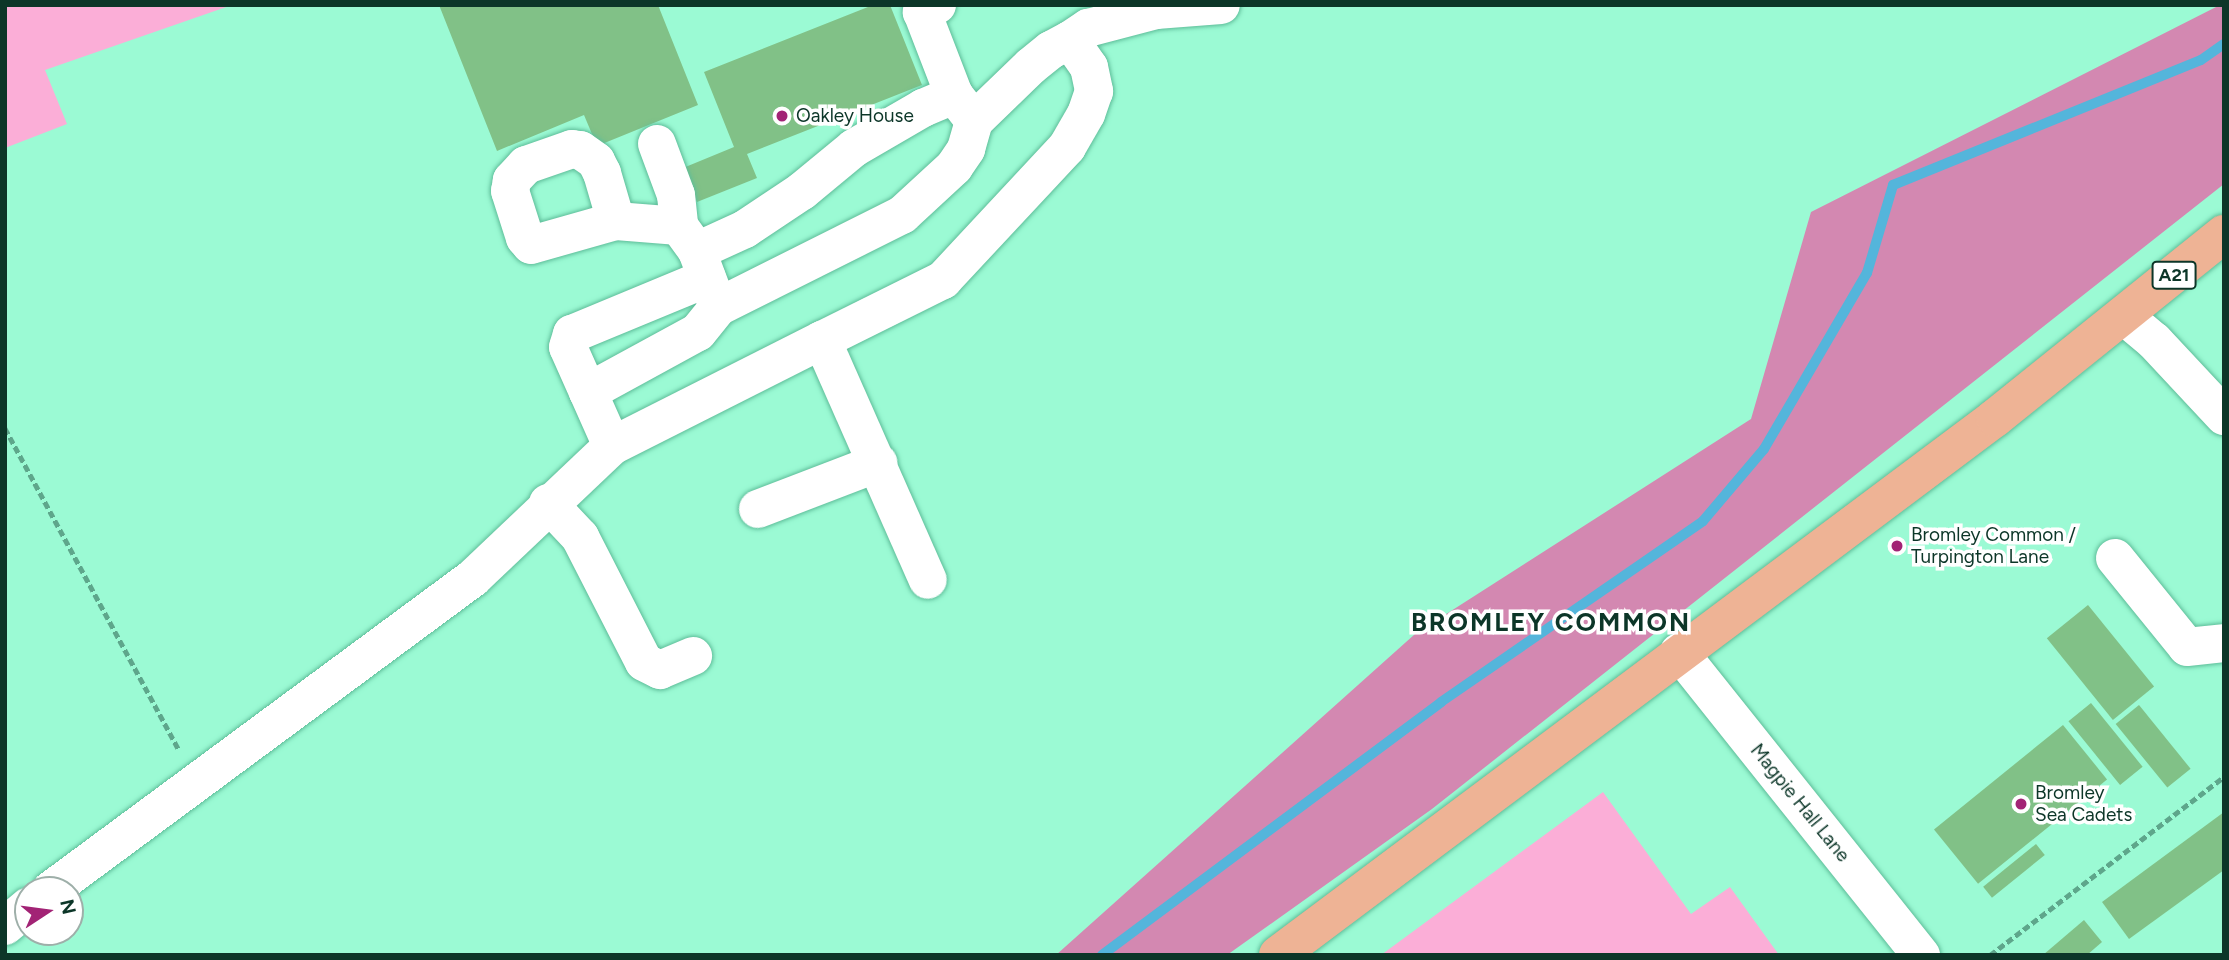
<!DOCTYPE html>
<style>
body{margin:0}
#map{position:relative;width:2229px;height:960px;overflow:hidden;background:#9bfad4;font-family:Figtree,sans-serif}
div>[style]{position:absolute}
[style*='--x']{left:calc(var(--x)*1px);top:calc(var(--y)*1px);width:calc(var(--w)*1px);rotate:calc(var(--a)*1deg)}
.green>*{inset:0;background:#fbaed7}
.forest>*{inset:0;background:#d388b1}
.stream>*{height:10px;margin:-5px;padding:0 5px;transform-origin:5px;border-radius:5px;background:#54b5db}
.building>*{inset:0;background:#81c187;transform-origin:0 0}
.path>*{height:4.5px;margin-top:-2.25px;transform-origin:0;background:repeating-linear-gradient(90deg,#5ea68b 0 7px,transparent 0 10.5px)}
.roads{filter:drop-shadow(0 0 2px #5ebd99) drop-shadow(0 0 2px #5ebd99)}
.minor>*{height:38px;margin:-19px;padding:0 19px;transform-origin:19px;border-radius:19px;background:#fff}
.major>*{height:38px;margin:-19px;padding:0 19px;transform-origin:19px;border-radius:19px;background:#eeb395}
.dots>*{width:19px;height:19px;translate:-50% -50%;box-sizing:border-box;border:4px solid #fff;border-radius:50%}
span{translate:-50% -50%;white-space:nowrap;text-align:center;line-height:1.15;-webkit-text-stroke:7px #fff;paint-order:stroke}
.shield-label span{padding:2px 5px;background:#fff;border:2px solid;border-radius:5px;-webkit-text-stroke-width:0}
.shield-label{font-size:18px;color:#0c3628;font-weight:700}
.poi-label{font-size:19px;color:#0c3628}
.left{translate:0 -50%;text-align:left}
.street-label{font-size:19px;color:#0c3628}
.district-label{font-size:26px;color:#0c3628;font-weight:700;letter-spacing:2px}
.frame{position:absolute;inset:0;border:7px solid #0c3628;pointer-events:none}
.north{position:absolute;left:14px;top:876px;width:70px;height:70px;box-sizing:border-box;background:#fff;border:2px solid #9eafa9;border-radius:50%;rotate:77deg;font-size:19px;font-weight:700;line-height:28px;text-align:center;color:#0c3628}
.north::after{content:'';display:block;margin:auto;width:24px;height:32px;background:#a22375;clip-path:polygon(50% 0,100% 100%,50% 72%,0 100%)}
</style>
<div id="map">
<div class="green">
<div style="clip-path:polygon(5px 5px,232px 5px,45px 70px,67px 124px,5px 148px)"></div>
<div style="clip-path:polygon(1603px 792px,1691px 914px,1730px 887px,1779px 955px,1381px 955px)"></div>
</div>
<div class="forest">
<div style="clip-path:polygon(2220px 5px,2224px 5px,2224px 184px,1432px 809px,1227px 955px,1056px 955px,1415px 634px,1751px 419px,1811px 212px)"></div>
</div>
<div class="stream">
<div style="--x:1102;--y:955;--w:423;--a:-36.7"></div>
<div style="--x:1441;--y:702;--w:318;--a:-34.6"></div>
<div style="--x:1703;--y:521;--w:94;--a:-49.7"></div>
<div style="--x:1764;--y:449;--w:204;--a:-59.7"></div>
<div style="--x:1867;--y:273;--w:92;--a:-73.5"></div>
<div style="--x:1893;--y:185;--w:332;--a:-22.1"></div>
<div style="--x:2201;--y:60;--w:28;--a:-35"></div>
</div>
<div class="building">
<div style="clip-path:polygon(439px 5px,658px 5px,698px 105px,597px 146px,584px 115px,497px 151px)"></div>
<div style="clip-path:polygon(873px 5px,890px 5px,922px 85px,747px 154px,757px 178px,697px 202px,683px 168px,734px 147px,704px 72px)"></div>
<div style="left:2088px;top:605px;width:105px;height:53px;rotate:51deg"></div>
<div style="left:2091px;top:703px;width:82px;height:29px;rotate:51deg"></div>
<div style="left:2139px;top:705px;width:82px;height:30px;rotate:51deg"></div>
<div style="left:2063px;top:725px;width:70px;height:166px;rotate:51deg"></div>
<div style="clip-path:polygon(2224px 812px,2224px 870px,2129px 939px,2102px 902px)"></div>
<div style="left:2036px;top:844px;width:14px;height:68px;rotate:51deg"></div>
<div style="clip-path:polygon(2084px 920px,2102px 942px,2087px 955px,2043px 955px)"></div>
</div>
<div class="path">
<div style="--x:5;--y:428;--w:366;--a:61.6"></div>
<div style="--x:1990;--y:955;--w:294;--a:-37.3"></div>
</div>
<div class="roads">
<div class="minor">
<div style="--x:937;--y:5;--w:17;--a:155"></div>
<div style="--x:922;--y:12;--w:89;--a:68.9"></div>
<div style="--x:1070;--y:40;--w:22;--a:-34"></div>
<div style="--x:1088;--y:28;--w:70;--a:-14.8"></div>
<div style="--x:1156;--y:10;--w:65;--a:-4.4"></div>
<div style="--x:657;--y:144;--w:54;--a:69.6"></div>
<div style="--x:676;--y:195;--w:31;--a:84"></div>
<div style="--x:616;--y:221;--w:50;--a:-106.3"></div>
<div style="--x:602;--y:173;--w:13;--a:-117"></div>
<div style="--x:596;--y:161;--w:19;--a:-145"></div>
<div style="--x:580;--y:150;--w:8;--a:-173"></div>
<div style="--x:572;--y:149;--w:49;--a:160.8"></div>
<div style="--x:526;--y:165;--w:21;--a:133"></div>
<div style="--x:512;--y:180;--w:11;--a:100"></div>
<div style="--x:510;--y:191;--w:49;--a:72.3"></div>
<div style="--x:525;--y:238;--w:9;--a:49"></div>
<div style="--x:531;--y:245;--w:88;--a:-15.8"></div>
<div style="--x:616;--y:221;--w:63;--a:4.5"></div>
<div style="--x:679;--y:226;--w:31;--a:54"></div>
<div style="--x:697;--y:251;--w:60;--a:69.4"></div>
<div style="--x:697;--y:251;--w:53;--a:-24.6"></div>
<div style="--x:745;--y:229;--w:69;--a:-33.7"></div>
<div style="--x:802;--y:191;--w:67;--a:-39.6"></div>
<div style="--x:854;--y:148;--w:80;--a:-30.1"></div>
<div style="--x:923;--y:108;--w:34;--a:-23"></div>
<div style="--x:954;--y:95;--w:33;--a:52"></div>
<div style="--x:2124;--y:316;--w:39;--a:40"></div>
<div style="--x:2154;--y:341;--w:103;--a:47"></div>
<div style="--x:588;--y:392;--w:49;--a:-114"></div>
<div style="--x:568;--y:347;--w:14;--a:-73"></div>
<div style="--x:572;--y:334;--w:146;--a:-22.5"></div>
<div style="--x:612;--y:446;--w:59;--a:-114"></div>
<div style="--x:588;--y:392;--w:125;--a:-28.6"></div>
<div style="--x:698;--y:332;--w:32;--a:-51"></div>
<div style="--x:718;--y:307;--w:206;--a:-26.6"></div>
<div style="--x:902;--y:215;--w:71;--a:-42.7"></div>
<div style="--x:954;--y:167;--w:22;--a:-56"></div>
<div style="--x:966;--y:149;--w:29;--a:-74"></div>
<div style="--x:974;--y:121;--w:79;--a:-44"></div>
<div style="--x:1031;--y:66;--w:26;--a:-39"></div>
<div style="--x:1051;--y:50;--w:21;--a:-28"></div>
<div style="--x:1070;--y:40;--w:33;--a:55"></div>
<div style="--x:1089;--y:67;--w:25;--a:78"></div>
<div style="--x:1094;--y:91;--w:24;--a:109"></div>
<div style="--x:1086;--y:114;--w:38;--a:120"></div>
<div style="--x:1067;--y:147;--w:182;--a:133"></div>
<div style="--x:943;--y:280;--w:135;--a:153.6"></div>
<div style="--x:548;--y:503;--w:47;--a:46.7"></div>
<div style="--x:580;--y:537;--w:140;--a:62.9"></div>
<div style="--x:644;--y:662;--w:18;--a:27"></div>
<div style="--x:660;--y:670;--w:36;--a:-23"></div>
<div style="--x:758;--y:509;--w:129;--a:-21"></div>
<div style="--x:2115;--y:558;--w:114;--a:51"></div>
<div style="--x:2187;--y:647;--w:37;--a:-6"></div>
<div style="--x:1679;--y:652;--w:388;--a:51.4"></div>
<div style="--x:51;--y:890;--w:525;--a:-36.48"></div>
<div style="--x:473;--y:578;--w:192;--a:-43.5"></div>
<div style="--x:612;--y:446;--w:235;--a:-26.8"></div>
<div style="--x:822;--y:340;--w:262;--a:66.2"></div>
<div style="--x:5;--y:926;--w:30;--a:-40"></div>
</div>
<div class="major">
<div style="--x:1278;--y:955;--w:896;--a:-36.83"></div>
<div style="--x:1995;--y:418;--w:294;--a:-38.8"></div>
</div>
</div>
<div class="dots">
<div style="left:782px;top:116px;background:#a22375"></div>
<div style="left:1897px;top:546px;background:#a22375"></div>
<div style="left:2021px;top:804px;background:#a22375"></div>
</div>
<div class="shield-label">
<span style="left:2174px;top:275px">A21</span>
</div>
<div class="poi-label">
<span class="left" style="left:796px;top:116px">Oakley House</span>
<span class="left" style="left:1911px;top:546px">Bromley Common /<br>Turpington Lane</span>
<span class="left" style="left:2035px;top:804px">Bromley<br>Sea Cadets</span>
</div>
<div class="street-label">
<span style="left:1800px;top:803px;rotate:51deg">Magpie Hall Lane</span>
</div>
<div class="district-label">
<span style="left:1551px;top:623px">BROMLEY COMMON</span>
</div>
<div class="frame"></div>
<div class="north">N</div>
</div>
